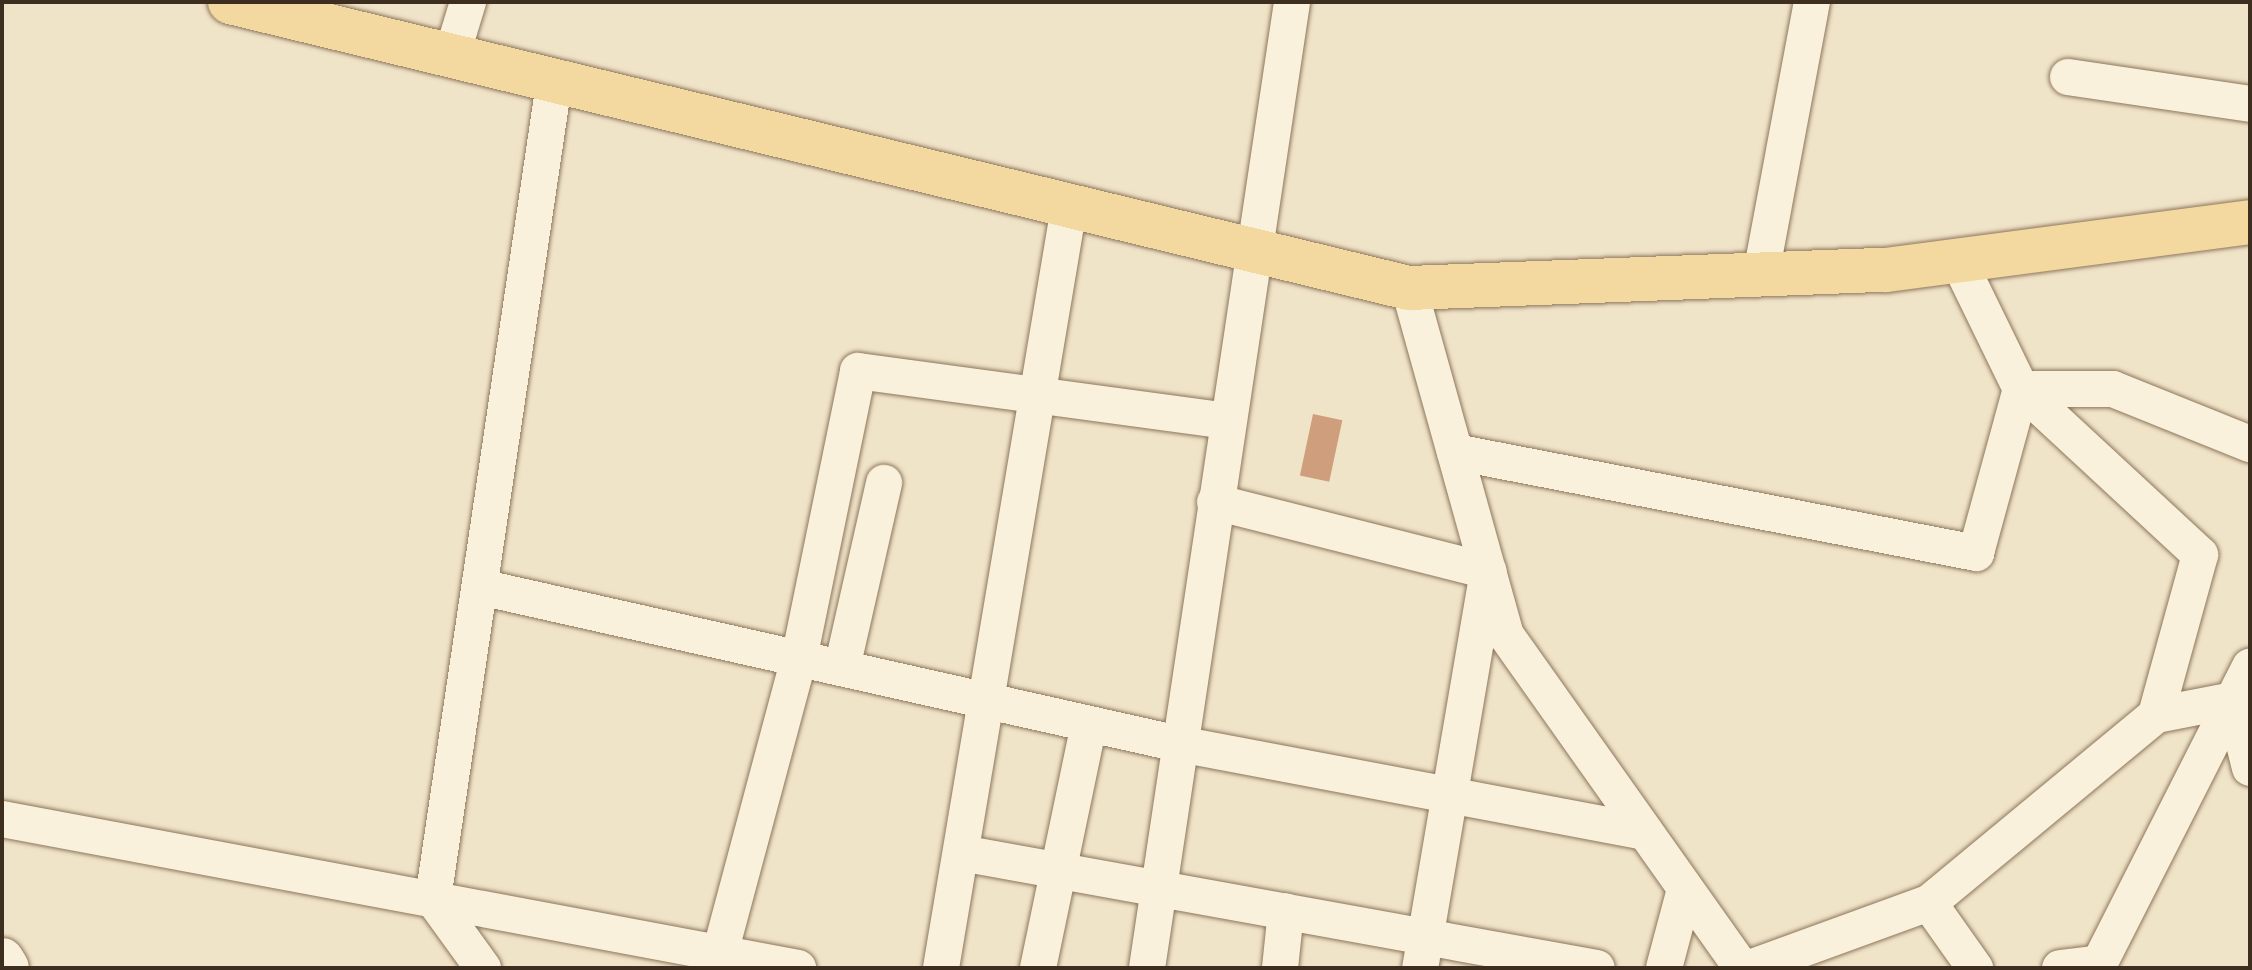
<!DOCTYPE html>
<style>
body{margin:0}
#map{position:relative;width:2252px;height:970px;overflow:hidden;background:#f0e4c8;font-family:"Zilla Slab",serif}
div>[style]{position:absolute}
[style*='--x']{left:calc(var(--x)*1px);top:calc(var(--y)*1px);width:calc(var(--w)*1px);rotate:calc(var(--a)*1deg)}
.building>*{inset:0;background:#cf9f7d;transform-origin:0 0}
.roads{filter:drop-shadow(0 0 2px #8d765c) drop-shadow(0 0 2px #8d765c)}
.street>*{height:36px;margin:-18px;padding:0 18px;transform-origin:18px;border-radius:18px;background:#faf1dc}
.secondary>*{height:44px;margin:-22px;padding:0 22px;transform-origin:22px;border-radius:22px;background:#faf1dc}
.primary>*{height:44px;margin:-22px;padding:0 22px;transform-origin:22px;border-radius:22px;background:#f3d9a0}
span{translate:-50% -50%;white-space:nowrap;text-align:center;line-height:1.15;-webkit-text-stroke:8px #f7eed8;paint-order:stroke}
.frame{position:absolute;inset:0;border:4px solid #3d2e20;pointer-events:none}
</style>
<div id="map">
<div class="building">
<div style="left:1313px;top:414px;width:30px;height:63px;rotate:12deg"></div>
</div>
<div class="roads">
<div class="street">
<div style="--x:451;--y:58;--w:59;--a:-73.1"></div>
<div style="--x:2068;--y:77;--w:184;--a:8.4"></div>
<div style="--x:1958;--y:260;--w:144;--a:64"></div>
<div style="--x:2021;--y:389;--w:244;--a:42.8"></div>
<div style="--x:2200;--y:555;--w:166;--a:105.4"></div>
<div style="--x:1761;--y:274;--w:277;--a:-79.4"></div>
<div style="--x:1409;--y:288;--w:360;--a:74.4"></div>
<div style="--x:1506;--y:635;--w:408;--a:54.7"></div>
<div style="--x:1455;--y:452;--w:531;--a:10.97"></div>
<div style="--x:1976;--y:553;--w:170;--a:-74.7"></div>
<div style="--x:2021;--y:389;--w:92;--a:0"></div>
<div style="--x:2113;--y:389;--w:148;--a:21.9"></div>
<div style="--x:1215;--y:502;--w:282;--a:14.2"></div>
<div style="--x:1488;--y:571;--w:403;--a:99.7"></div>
<div style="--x:480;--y:587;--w:716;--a:12.66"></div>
<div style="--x:1179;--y:744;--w:474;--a:10.7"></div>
<div style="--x:842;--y:668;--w:190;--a:-77.2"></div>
<div style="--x:2;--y:819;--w:810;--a:10.6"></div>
<div style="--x:961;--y:853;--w:646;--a:10.25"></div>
<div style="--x:1929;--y:903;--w:80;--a:54.7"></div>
<div style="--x:483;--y:968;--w:85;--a:-125.9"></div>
<div style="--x:433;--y:899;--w:824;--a:-81.56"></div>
<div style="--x:716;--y:968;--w:320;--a:-75"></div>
<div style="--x:799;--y:659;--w:294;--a:-78.4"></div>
<div style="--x:858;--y:371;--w:371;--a:7.7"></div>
<div style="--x:941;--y:968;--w:772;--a:-80.45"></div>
<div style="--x:1038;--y:968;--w:249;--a:-78.2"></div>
<div style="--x:1147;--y:968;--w:977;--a:-81.46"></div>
<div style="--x:1280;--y:968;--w:57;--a:-84"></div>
<div style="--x:1664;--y:968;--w:82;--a:-75.1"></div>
<div style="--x:1750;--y:968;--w:190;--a:-20"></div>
<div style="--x:1929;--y:903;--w:295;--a:-39.6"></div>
<div style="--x:2156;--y:715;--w:78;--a:-11"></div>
<div style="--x:2233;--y:700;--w:70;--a:76"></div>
<div style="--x:2060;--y:968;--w:39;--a:-7"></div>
<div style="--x:2097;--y:968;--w:338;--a:-63.1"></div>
</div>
<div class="secondary">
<div style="--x:2;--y:960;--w:9;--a:58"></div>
</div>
<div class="primary">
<div style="--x:230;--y:2;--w:1213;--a:13.64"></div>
<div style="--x:1409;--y:288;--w:477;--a:-2.2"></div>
<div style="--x:1886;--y:270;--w:367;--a:-7.5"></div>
</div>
</div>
<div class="frame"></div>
</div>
